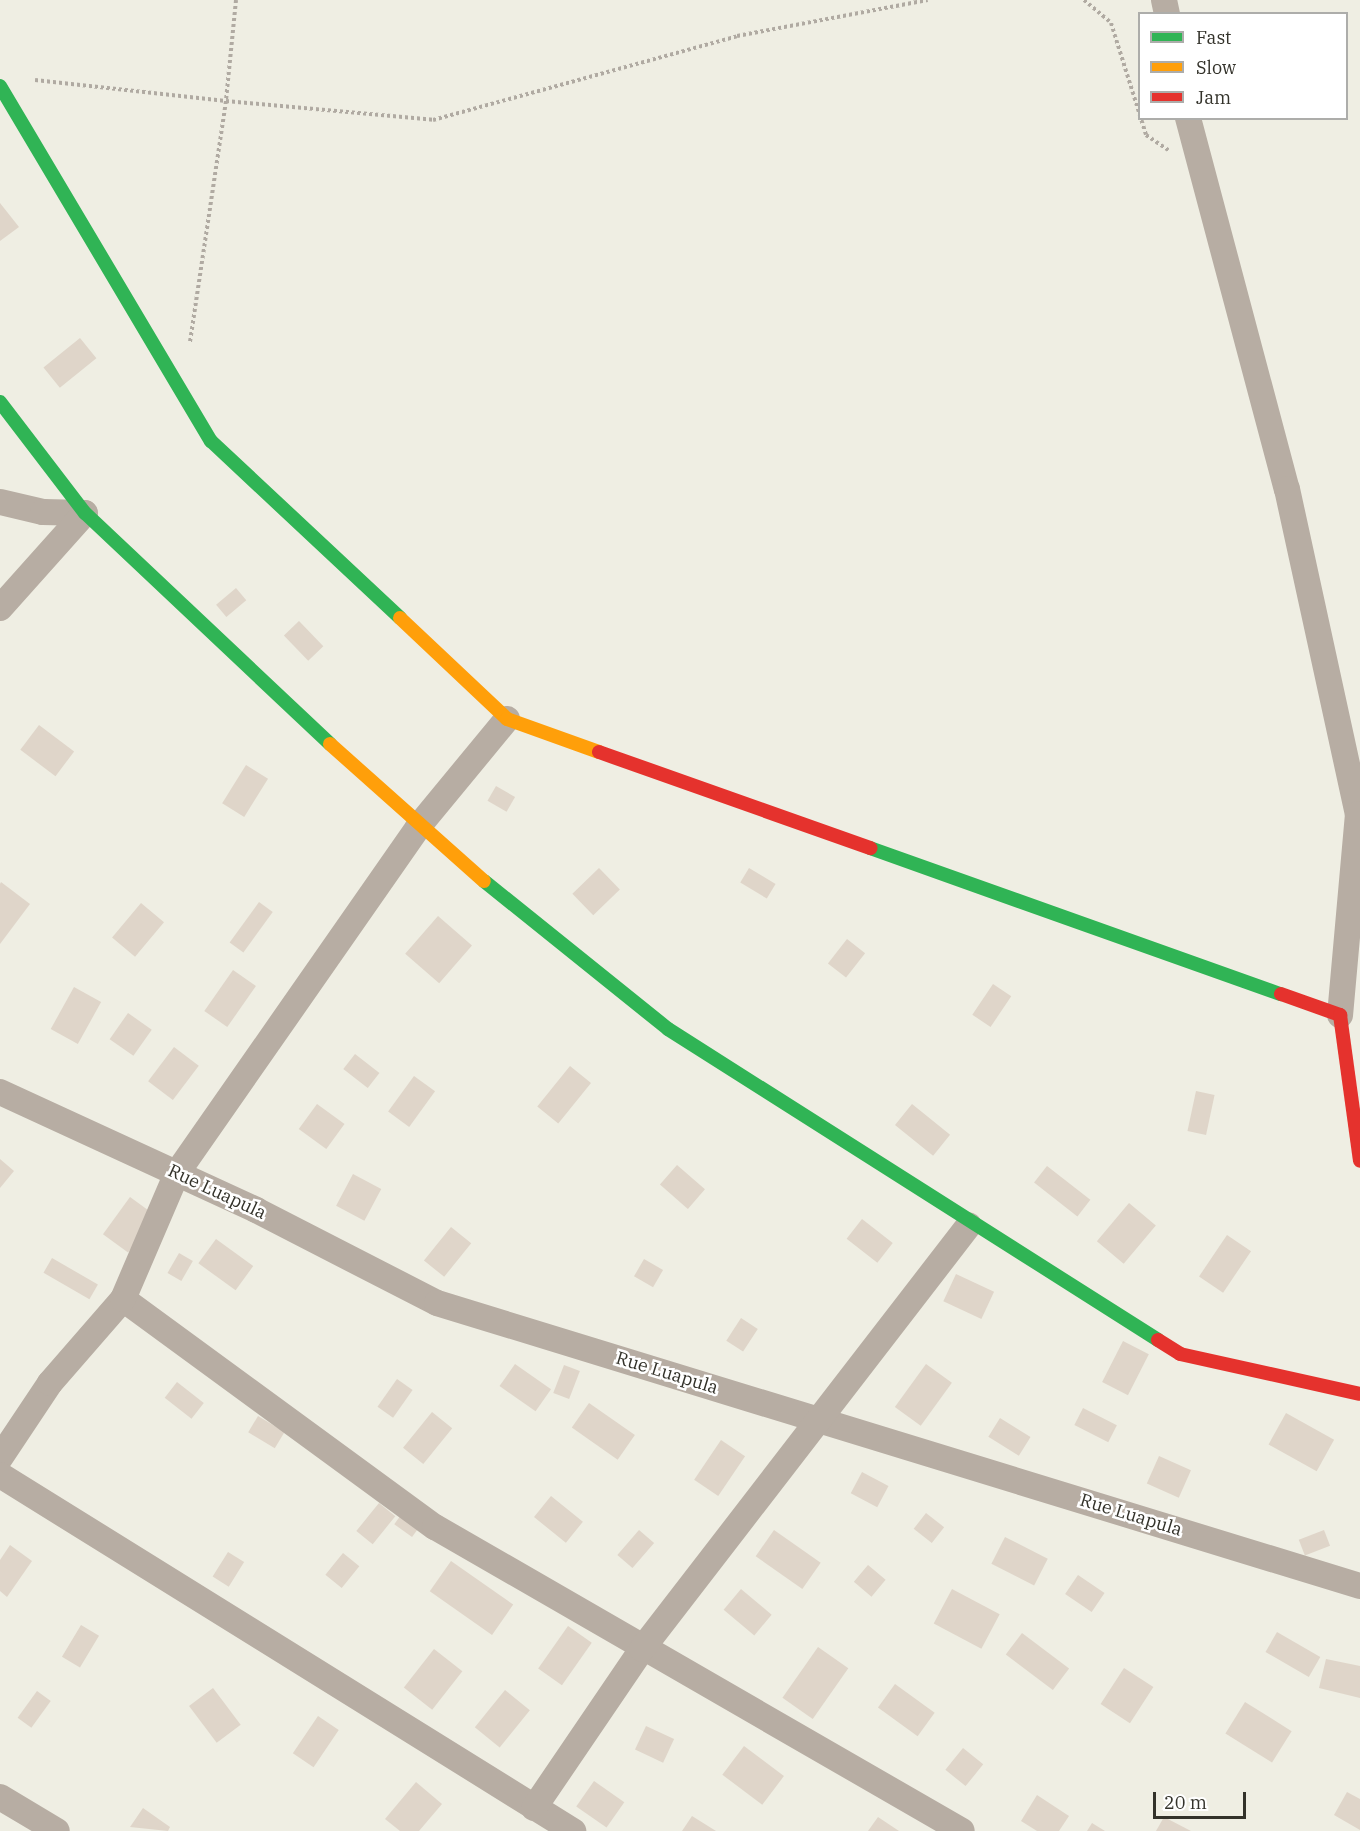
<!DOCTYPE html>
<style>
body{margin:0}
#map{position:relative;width:1360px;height:1831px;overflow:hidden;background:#efeee3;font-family:"IBM Plex Serif",serif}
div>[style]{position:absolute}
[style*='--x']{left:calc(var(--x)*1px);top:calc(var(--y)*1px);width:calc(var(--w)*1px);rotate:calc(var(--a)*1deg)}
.building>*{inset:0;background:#dfd5c9;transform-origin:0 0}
.path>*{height:4px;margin-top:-2px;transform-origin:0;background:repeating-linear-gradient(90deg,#b0aaa2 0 3px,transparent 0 6px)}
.street>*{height:26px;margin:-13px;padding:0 13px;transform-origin:13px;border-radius:13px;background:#b7ada3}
.fast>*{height:14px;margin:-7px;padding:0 7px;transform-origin:7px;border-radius:7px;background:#30b455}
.slow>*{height:14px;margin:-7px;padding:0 7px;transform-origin:7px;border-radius:7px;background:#ff9f0a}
.jam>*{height:14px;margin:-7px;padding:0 7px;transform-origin:7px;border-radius:7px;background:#e5322d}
span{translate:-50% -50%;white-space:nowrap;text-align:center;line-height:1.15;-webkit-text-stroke:5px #fff;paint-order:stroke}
.street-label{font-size:18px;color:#33322a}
.legend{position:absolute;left:1138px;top:12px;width:210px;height:108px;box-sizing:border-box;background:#fff;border:2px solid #adadaa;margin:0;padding:8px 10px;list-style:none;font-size:18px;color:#33322a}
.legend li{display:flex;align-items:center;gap:12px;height:30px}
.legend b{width:30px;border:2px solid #adadaa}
.scale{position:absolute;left:1153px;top:1792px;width:93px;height:27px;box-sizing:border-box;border:3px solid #33322a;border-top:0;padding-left:8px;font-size:18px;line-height:21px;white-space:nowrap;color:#33322a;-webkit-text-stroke:4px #fff;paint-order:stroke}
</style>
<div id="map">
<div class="building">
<div style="clip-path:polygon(0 203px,19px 227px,0 241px)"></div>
<div style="left:80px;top:338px;width:26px;height:47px;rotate:51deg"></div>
<div style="left:236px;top:588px;width:16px;height:26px;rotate:50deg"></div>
<div style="left:299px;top:621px;width:35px;height:21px;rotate:46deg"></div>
<div style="left:39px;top:725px;width:44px;height:31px;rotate:37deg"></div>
<div style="left:246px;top:765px;width:26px;height:45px;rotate:32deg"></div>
<div style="left:496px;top:786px;width:22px;height:17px;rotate:30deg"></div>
<div style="left:599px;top:868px;width:30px;height:37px;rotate:46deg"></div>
<div style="left:749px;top:868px;width:31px;height:17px;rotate:31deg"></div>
<div style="clip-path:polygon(1px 882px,30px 904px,0 944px,0 884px)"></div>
<div style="left:259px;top:902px;width:17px;height:50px;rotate:36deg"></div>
<div style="left:141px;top:903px;width:30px;height:45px;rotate:40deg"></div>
<div style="left:438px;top:916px;width:45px;height:50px;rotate:41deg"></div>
<div style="left:847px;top:939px;width:23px;height:31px;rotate:38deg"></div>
<div style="left:233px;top:970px;width:28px;height:50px;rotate:35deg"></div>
<div style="left:993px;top:984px;width:22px;height:37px;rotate:34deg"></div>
<div style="left:74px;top:987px;width:31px;height:48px;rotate:29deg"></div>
<div style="left:128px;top:1013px;width:29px;height:32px;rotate:35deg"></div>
<div style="left:174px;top:1047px;width:31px;height:43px;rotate:37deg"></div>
<div style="left:355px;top:1054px;width:31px;height:19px;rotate:38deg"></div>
<div style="left:570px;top:1066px;width:27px;height:52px;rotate:39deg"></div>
<div style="left:414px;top:1076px;width:26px;height:44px;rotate:36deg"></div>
<div style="left:1196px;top:1091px;width:19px;height:41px;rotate:12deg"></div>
<div style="left:317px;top:1104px;width:34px;height:31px;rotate:36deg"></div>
<div style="left:912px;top:1104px;width:49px;height:27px;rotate:39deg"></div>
<div style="clip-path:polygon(0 1159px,14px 1171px,0 1188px)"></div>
<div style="left:677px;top:1165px;width:37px;height:26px;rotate:41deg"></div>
<div style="left:1047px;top:1166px;width:55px;height:21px;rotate:38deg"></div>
<div style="left:353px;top:1174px;width:32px;height:36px;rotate:28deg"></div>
<div style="left:130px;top:1197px;width:31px;height:46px;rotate:36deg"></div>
<div style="left:1129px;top:1203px;width:35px;height:50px;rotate:40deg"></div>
<div style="left:862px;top:1219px;width:39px;height:25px;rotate:38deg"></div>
<div style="left:451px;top:1227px;width:26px;height:43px;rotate:39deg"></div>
<div style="left:1227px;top:1235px;width:29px;height:50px;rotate:34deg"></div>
<div style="left:216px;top:1239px;width:46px;height:30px;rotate:36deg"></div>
<div style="left:179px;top:1253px;width:16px;height:23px;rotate:30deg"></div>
<div style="left:52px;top:1258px;width:53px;height:17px;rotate:30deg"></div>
<div style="left:644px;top:1259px;width:22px;height:20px;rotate:30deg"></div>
<div style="left:956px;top:1274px;width:42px;height:30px;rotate:25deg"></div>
<div style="left:741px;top:1318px;width:20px;height:27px;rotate:33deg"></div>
<div style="left:1123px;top:1341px;width:29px;height:46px;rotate:27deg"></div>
<div style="left:515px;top:1364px;width:44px;height:27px;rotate:35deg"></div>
<div style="left:926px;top:1364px;width:32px;height:53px;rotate:36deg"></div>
<div style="left:564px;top:1365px;width:17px;height:30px;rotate:21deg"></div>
<div style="left:397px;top:1379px;width:19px;height:34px;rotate:35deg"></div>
<div style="left:177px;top:1382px;width:34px;height:20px;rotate:38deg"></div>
<div style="left:589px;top:1403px;width:56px;height:30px;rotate:35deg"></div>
<div style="left:1083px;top:1408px;width:38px;height:19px;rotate:27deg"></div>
<div style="left:432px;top:1412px;width:26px;height:46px;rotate:39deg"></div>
<div style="left:1286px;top:1413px;width:55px;height:36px;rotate:29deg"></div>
<div style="left:258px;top:1416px;width:31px;height:19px;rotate:31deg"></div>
<div style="left:1000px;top:1418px;width:36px;height:22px;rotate:32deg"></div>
<div style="left:721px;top:1440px;width:29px;height:48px;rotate:34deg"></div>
<div style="left:1159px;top:1456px;width:35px;height:30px;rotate:24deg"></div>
<div style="left:862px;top:1472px;width:30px;height:24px;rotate:28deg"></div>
<div style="left:551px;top:1496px;width:41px;height:27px;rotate:39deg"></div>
<div style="left:379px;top:1503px;width:21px;height:36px;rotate:39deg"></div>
<div style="left:406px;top:1508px;width:22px;height:20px;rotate:36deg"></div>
<div style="left:926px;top:1513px;width:23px;height:20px;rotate:38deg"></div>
<div style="left:639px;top:1530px;width:20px;height:33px;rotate:41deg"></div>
<div style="left:774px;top:1530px;width:57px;height:32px;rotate:35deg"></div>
<div style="left:1324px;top:1530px;width:17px;height:27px;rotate:69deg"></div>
<div style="left:1005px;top:1537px;width:48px;height:30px;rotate:27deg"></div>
<div style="clip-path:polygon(10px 1545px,32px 1561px,7px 1597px,0 1591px,0 1560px)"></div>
<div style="left:228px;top:1552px;width:19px;height:29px;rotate:32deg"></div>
<div style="left:343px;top:1553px;width:21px;height:28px;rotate:39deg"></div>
<div style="left:451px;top:1561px;width:76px;height:37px;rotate:35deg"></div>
<div style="left:868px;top:1565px;width:23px;height:22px;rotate:40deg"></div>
<div style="left:1078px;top:1575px;width:32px;height:23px;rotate:34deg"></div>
<div style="left:741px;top:1589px;width:40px;height:27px;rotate:40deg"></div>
<div style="left:952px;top:1589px;width:54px;height:39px;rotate:28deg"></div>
<div style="left:81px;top:1625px;width:21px;height:37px;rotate:31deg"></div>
<div style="left:568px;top:1626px;width:29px;height:52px;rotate:35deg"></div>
<div style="left:1277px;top:1632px;width:50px;height:23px;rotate:30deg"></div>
<div style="left:1022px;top:1633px;width:59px;height:27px;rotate:37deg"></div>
<div style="left:818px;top:1647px;width:37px;height:62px;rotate:35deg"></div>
<div style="left:434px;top:1649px;width:36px;height:49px;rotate:38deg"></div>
<div style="clip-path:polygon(1326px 1659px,1360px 1666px,1360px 1698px,1319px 1688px)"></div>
<div style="left:1124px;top:1668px;width:35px;height:43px;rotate:33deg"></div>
<div style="left:895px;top:1684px;width:49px;height:29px;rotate:36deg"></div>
<div style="left:213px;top:1688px;width:46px;height:30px;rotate:53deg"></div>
<div style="left:505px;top:1690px;width:32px;height:48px;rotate:39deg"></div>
<div style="left:37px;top:1691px;width:17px;height:33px;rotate:36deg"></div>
<div style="left:1245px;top:1702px;width:55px;height:37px;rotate:32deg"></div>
<div style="left:318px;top:1716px;width:25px;height:45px;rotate:34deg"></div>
<div style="left:646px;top:1726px;width:31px;height:26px;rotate:25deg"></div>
<div style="left:744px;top:1746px;width:50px;height:36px;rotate:37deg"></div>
<div style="left:963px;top:1748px;width:26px;height:28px;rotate:39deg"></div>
<div style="left:594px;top:1781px;width:37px;height:31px;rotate:35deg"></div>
<div style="clip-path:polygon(416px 1782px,442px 1804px,419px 1831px,400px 1831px,385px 1819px)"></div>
<div style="clip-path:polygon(1347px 1792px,1360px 1799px,1360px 1830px,1334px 1815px)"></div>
<div style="clip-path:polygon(1037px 1795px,1069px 1816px,1059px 1831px,1037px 1831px,1021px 1821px)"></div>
<div style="clip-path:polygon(143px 1808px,170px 1827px,168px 1831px,130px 1827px)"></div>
<div style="clip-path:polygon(692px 1816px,716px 1831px,682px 1831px)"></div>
<div style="clip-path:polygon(878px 1817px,899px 1831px,868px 1831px)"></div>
<div style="clip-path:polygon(1164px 1817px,1191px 1831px,1156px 1831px)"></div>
<div style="clip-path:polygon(1092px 1823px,1105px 1831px,1087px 1831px)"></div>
</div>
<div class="path">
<div style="--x:236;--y:0;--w:101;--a:95.7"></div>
<div style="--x:226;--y:101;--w:208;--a:5.2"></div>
<div style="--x:433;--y:120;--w:315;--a:-15.4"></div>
<div style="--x:737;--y:36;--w:194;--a:-10.7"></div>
<div style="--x:1084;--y:0;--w:35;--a:40"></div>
<div style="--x:1111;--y:23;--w:117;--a:72.6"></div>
<div style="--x:1146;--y:135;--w:27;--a:34"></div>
<div style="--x:35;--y:80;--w:192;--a:6.3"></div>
<div style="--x:226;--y:101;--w:245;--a:98.5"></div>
</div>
<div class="street">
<div style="--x:1164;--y:0;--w:14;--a:78"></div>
<div style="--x:1188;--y:118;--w:384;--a:75.1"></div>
<div style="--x:1287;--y:489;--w:333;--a:77.7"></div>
<div style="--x:1358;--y:814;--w:202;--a:95.1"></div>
<div style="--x:0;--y:502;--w:44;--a:13.1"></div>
<div style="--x:43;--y:512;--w:42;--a:1.4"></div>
<div style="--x:0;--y:608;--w:127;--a:-48.2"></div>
<div style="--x:0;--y:1092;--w:282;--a:24.7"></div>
<div style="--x:256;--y:1210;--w:203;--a:27.2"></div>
<div style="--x:437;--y:1303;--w:965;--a:17.05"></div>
<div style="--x:123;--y:1299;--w:386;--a:36.2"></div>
<div style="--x:435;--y:1527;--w:608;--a:29.98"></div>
<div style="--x:0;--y:1458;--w:90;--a:-56.3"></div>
<div style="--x:50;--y:1383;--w:111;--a:-49"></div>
<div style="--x:123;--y:1299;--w:137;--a:-66.8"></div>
<div style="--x:177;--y:1173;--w:422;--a:-55.1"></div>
<div style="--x:418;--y:827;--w:140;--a:-50.5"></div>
<div style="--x:0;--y:1475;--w:675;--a:31.85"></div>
<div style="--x:0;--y:1797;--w:66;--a:30.8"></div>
<div style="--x:534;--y:1808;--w:192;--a:-55.8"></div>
<div style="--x:642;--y:1649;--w:535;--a:-52.36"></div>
</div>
<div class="fast">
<div style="--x:0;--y:86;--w:413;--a:59.3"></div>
<div style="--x:211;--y:441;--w:259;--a:43.1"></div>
<div style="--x:0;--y:402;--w:140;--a:52.6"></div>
<div style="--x:85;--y:513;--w:337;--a:43.3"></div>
<div style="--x:870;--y:848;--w:436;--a:19.6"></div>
<div style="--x:484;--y:881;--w:236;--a:38.8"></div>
<div style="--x:668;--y:1029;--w:580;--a:32.4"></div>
</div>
<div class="slow">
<div style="--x:400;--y:618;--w:147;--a:43.3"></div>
<div style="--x:507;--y:719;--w:98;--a:19.7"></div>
<div style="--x:330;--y:744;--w:206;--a:41.7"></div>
</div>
<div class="jam">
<div style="--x:599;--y:752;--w:288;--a:19.5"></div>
<div style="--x:1281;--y:994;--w:63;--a:19.6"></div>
<div style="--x:1340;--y:1015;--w:147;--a:82.2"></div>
<div style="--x:1158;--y:1340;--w:26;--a:32"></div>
<div style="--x:1180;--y:1354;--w:184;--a:12.5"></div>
</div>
<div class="street-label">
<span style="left:217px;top:1192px;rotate:25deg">Rue Luapula</span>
<span style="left:667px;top:1373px;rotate:17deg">Rue Luapula</span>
<span style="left:1131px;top:1515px;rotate:17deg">Rue Luapula</span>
</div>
<ul class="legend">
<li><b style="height:8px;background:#30b455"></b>Fast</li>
<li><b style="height:8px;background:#ff9f0a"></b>Slow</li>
<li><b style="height:8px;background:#e5322d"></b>Jam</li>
</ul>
<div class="scale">20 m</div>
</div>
